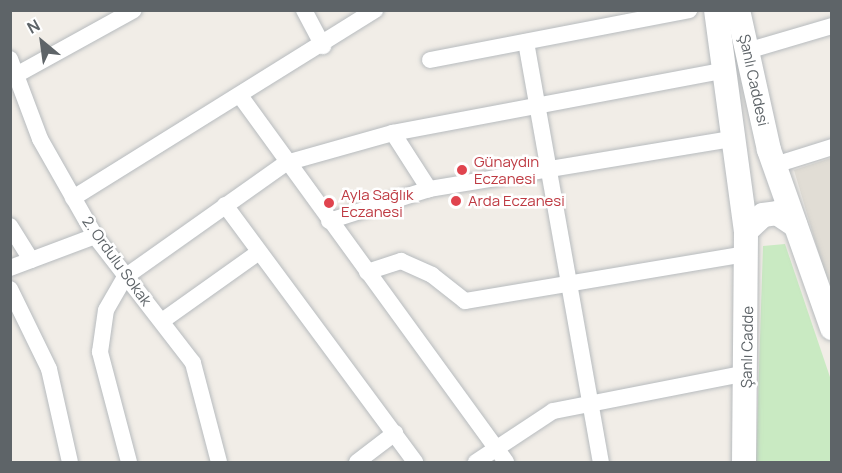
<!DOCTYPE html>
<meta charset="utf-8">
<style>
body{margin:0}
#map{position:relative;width:842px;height:473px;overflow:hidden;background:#f1ede7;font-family:Manrope,sans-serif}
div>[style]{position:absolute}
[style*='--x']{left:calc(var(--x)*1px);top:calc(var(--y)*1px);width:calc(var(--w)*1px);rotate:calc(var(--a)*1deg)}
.education>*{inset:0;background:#e1ddd5}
.green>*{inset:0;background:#c9eac2}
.roads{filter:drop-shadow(0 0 2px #b7bbbe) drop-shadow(0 0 2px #b7bbbe)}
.street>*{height:16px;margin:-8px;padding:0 8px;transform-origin:8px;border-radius:8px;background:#fff}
.secondary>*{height:24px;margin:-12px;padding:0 12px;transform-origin:12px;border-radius:12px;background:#fff}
.dots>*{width:16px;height:16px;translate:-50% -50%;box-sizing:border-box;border:3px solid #fff;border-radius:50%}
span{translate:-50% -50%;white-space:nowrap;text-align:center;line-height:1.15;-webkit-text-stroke:5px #fff;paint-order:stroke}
.street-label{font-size:15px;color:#5e6468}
.health-label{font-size:15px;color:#be3a42}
.left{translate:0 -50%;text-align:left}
.frame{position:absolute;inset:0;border:12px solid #5e6468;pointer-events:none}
.north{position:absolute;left:12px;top:12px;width:60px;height:60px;-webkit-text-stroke:4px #fff;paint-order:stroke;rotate:331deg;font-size:16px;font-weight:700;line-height:24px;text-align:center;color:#5e6468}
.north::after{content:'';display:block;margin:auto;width:21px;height:27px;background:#5e6468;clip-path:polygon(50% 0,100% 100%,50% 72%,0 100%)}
</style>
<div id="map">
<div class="education">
<div style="clip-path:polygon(831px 158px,831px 279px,827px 281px,794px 170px)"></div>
</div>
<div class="green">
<div style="clip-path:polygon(785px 244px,831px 380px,831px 462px,756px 462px,763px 246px)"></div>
</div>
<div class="roads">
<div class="street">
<div style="--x:304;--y:10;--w:41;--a:62.2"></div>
<div style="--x:526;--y:42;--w:427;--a:79.9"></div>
<div style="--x:747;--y:51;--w:89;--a:-16.4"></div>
<div style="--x:10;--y:59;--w:85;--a:69.4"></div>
<div style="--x:40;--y:139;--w:112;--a:60.4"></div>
<div style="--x:95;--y:236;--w:160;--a:52.3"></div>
<div style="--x:193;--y:363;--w:102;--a:75.3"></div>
<div style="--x:430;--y:60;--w:264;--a:-10.9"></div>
<div style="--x:18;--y:74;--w:132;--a:-28.9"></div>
<div style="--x:241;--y:97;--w:451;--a:54"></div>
<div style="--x:393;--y:133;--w:67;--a:57.3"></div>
<div style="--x:775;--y:165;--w:60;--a:-17.5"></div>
<div style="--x:73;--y:198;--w:356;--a:-31.9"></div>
<div style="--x:225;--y:205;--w:320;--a:53.5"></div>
<div style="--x:329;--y:221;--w:105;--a:-17.7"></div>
<div style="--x:429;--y:189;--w:312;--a:-9.4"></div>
<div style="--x:10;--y:226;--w:40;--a:58"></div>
<div style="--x:10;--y:268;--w:91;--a:-20.6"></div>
<div style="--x:367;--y:272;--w:36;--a:-18"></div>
<div style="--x:401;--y:261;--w:34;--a:24"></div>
<div style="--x:432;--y:275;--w:42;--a:38.2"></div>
<div style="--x:465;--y:301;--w:285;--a:-9.5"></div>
<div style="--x:10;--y:289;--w:89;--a:64"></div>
<div style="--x:49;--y:369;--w:95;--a:77.3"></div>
<div style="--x:162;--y:321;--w:119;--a:-35.4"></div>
<div style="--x:129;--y:462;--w:114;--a:-104.8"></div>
<div style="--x:100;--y:352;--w:42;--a:-81.9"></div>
<div style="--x:106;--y:310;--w:38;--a:-60"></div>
<div style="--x:125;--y:277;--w:197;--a:-35.3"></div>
<div style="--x:286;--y:163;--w:111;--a:-15.7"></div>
<div style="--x:393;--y:133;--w:339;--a:-10.7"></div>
<div style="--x:357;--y:462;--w:48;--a:-37.3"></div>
<div style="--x:476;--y:462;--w:92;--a:-33.5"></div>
<div style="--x:553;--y:411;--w:198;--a:-11.1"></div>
</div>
<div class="secondary">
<div style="--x:716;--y:10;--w:223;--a:82.3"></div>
<div style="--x:738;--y:10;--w:143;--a:77.5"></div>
<div style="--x:769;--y:150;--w:189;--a:70.5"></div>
<div style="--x:744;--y:462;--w:231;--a:-89.5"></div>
<div style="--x:746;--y:231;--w:23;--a:-43"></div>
<div style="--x:763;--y:215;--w:14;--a:-8"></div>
<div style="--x:777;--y:213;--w:22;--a:34"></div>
</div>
</div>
<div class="dots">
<div style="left:462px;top:170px;background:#e0444e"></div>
<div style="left:456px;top:201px;background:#e0444e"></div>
<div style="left:329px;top:203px;background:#e0444e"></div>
</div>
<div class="street-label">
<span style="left:754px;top:80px;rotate:78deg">Şanlı Caddesi</span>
<span style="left:117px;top:261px;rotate:54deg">2. Ordulu Sokak</span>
<span style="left:747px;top:347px;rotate:-89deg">Şanlı Cadde</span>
</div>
<div class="health-label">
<span class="left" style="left:474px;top:170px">Günaydın<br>Eczanesi</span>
<span class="left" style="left:341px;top:203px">Ayla Sağlık<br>Eczanesi</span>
<span class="left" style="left:468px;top:201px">Arda Eczanesi</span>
</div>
<div class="frame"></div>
<div class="north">N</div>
</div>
